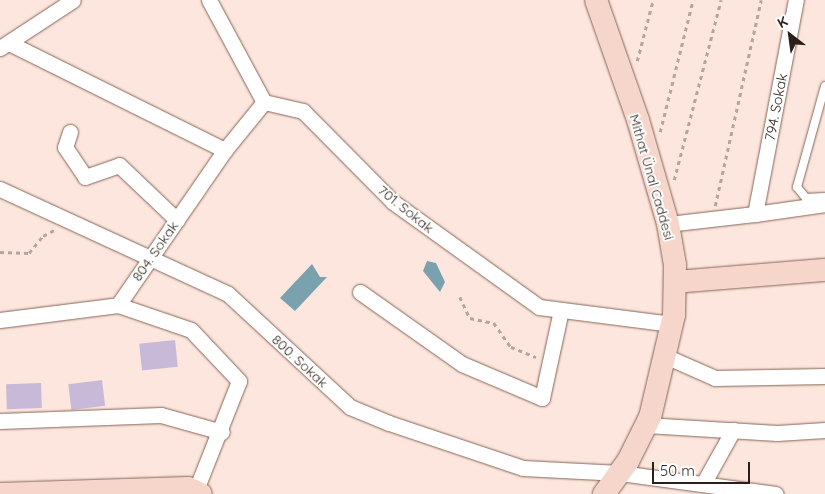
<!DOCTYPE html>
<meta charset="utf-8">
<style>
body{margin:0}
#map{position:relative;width:825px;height:494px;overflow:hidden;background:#fde6dd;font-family:Quicksand,sans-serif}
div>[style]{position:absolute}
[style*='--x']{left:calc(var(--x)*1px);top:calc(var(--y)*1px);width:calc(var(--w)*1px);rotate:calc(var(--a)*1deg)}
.water>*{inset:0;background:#7aa1ae}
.building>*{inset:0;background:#c8b9d9;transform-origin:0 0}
.path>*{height:2.5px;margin-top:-1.25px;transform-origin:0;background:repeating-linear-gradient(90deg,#b8a49c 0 4px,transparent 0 8px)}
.roads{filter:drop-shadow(0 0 1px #856558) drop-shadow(0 0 1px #856558)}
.lane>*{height:8px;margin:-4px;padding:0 4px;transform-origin:4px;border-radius:4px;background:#fff}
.street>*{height:15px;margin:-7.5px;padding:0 7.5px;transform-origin:7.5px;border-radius:7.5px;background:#fff}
.secondary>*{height:22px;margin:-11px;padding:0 11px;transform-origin:11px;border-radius:11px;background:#f6d6cb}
span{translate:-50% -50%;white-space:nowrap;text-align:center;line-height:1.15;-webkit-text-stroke:4px #fff;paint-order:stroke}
.street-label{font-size:14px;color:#2c1f19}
.north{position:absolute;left:765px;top:10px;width:50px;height:50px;-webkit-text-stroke:4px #fff;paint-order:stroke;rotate:330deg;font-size:14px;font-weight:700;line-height:20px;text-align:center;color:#2c1f19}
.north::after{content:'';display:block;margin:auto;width:18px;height:22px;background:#2c1f19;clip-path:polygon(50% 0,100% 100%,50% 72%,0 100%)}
.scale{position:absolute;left:652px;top:462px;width:98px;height:22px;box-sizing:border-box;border:2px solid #2c1f19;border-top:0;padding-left:6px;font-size:15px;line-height:18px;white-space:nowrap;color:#2c1f19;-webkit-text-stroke:4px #fff;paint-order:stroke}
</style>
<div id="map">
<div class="water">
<div style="clip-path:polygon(427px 261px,436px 263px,445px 282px,440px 292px,423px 271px)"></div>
<div style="clip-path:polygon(312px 264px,320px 277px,327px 277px,295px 311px,280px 298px)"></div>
</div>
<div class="building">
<div style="left:175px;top:340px;width:27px;height:36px;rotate:84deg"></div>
<div style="left:102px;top:380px;width:26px;height:34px;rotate:83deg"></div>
<div style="left:41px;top:383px;width:25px;height:35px;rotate:88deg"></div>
</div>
<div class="path">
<div style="--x:637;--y:61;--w:63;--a:-75.3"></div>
<div style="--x:660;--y:132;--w:136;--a:-76"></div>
<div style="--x:674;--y:180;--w:186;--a:-75.4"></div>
<div style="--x:715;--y:206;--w:211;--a:-77.4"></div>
<div style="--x:0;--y:252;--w:29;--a:2"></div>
<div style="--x:29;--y:253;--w:22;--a:-51"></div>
<div style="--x:43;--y:236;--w:15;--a:-28"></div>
<div style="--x:460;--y:297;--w:23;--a:65"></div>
<div style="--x:470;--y:318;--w:25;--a:12"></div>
<div style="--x:494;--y:323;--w:29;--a:55"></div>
<div style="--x:511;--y:347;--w:27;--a:22"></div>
</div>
<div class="roads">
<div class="lane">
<div style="--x:825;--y:86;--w:105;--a:105.5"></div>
<div style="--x:797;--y:187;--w:14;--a:51"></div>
<div style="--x:806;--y:198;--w:19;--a:-3"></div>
</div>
<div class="street">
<div style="--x:209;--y:0;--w:116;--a:61.7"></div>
<div style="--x:264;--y:102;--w:40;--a:13"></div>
<div style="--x:303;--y:111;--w:128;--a:45.3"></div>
<div style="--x:393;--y:202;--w:180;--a:35.7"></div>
<div style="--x:539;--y:307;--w:134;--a:7.3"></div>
<div style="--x:11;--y:44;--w:239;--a:26.4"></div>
<div style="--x:0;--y:48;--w:87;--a:-33.3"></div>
<div style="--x:70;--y:132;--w:16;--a:108"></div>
<div style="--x:65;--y:147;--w:36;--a:56"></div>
<div style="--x:85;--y:177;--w:36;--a:-19"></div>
<div style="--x:119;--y:165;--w:80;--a:43.5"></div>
<div style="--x:0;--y:189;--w:251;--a:24.7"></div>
<div style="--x:228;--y:294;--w:166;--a:42.8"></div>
<div style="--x:350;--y:407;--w:42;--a:22.3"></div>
<div style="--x:389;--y:423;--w:141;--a:18.6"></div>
<div style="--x:523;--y:468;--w:97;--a:3"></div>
<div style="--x:620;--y:473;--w:157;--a:7.7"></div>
<div style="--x:755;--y:214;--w:71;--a:-8.1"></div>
<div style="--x:668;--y:224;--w:88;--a:-6.6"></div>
<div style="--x:755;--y:214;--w:218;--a:-79.2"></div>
<div style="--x:360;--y:292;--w:125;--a:35.2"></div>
<div style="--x:462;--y:364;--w:87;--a:23"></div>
<div style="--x:542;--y:398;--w:90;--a:-77.8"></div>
<div style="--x:118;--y:305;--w:188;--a:-55.4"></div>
<div style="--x:225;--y:150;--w:62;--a:-50.9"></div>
<div style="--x:0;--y:320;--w:119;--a:-7.2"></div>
<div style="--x:118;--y:305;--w:77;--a:18.9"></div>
<div style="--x:191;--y:330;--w:70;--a:46.7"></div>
<div style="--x:239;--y:381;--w:119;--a:111.6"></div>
<div style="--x:665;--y:356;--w:55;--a:23.7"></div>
<div style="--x:715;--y:378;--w:110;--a:-1"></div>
<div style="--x:0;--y:421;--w:161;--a:-2.1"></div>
<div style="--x:161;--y:415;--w:63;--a:15.6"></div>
<div style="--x:646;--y:425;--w:131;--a:3.5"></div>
<div style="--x:777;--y:433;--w:48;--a:-3.6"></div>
<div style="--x:703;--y:484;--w:62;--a:-60.9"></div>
</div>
<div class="secondary">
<div style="--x:596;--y:0;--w:127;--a:70.7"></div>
<div style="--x:638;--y:120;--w:108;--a:73.9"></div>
<div style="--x:668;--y:224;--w:42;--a:80.3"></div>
<div style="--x:675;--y:265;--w:50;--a:91.1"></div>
<div style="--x:674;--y:315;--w:105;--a:103.2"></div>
<div style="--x:650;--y:417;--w:49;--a:116.6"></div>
<div style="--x:628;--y:461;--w:41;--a:126"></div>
<div style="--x:675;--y:282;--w:150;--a:-4.6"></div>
<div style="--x:0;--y:494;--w:188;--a:-1.8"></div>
<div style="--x:188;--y:488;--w:14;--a:25"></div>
</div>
</div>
<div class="street-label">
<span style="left:776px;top:107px;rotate:-79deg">794. Sokak</span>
<span style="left:652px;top:177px;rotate:74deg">Mithat Ünal Caddesi</span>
<span style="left:406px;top:209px;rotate:39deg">701. Sokak</span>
<span style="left:155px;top:251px;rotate:-55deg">804. Sokak</span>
<span style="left:300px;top:361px;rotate:43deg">800. Sokak</span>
</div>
<div class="north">K</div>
<div class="scale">50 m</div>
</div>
